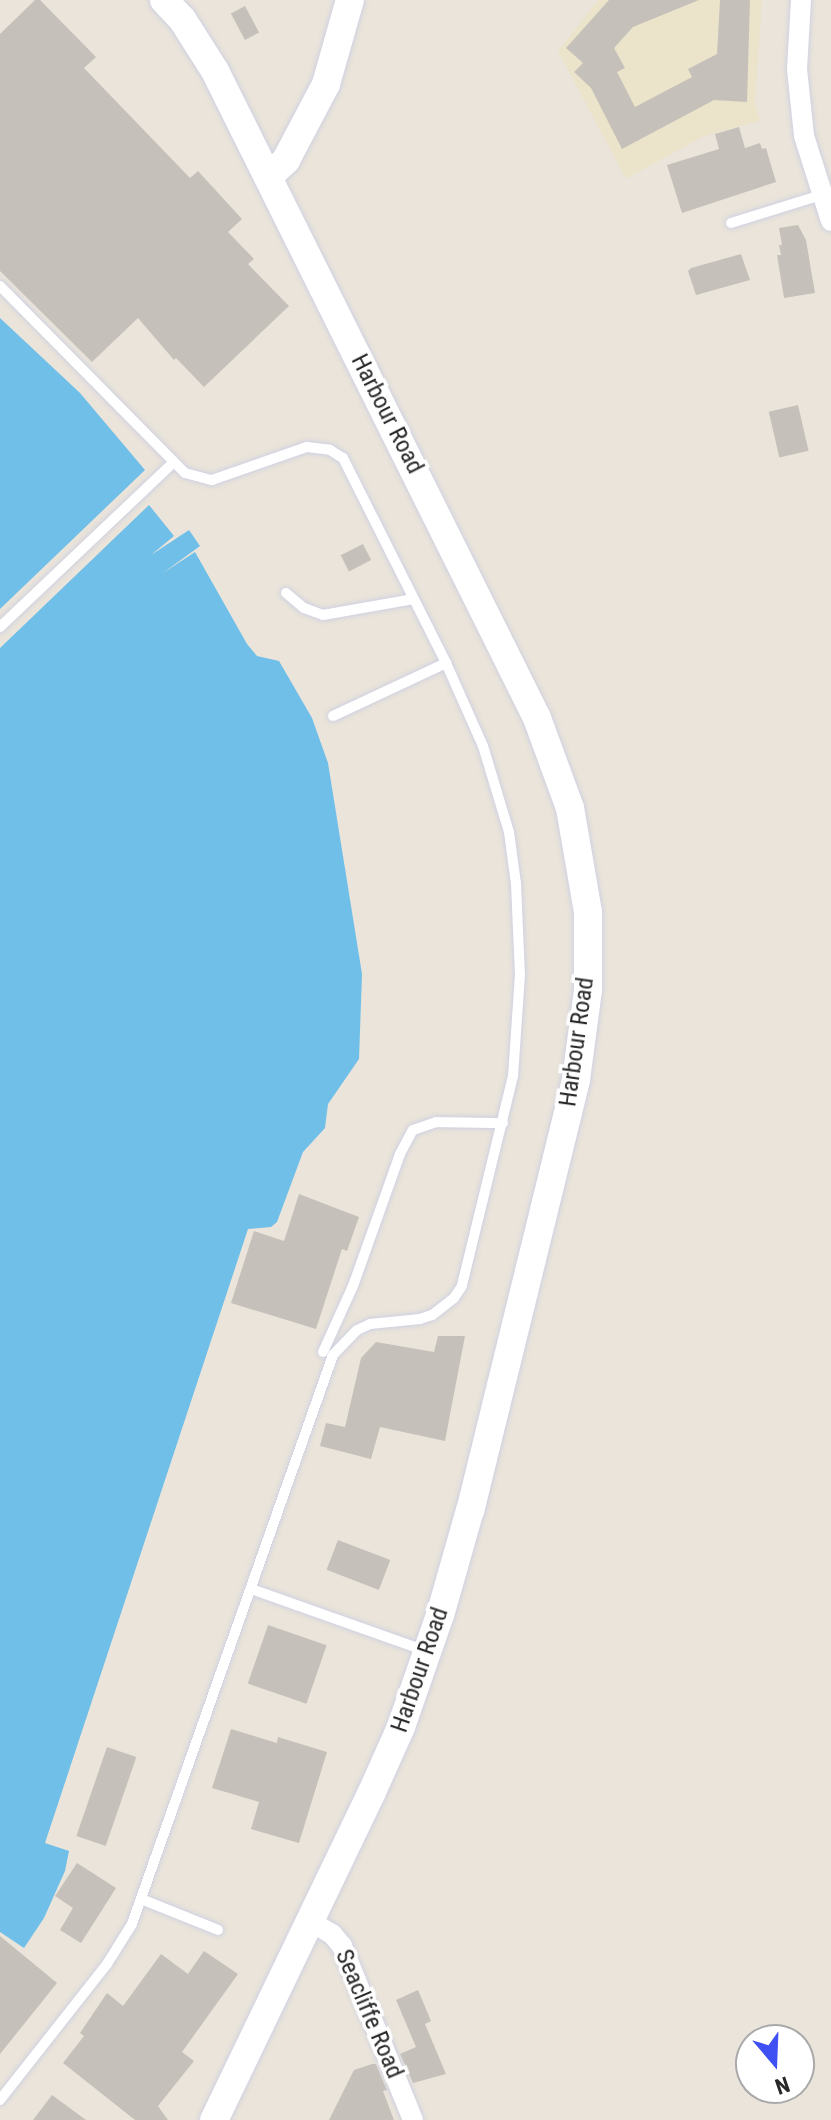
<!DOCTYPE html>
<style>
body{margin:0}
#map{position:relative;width:831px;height:2120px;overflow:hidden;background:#eae4da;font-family:"Roboto Condensed",sans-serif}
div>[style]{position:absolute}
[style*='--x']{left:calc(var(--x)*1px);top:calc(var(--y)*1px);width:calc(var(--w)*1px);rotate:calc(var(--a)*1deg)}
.education>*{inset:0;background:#ebe3ca}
.water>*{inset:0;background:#70bfe9}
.building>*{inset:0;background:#c5c1ba;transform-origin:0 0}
.roads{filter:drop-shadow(0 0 2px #cfd1e1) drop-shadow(0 0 2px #cfd1e1)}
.lane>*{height:10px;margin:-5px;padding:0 5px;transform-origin:5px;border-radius:5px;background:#fff}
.street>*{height:20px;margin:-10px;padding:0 10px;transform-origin:10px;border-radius:10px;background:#fff}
.secondary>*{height:28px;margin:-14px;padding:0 14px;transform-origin:14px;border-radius:14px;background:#fff}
span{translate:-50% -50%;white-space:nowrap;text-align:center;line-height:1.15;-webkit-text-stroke:7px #fff;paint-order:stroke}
.street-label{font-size:24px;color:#282828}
.north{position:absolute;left:735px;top:2024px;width:80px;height:80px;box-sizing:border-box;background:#fff;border:2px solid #a9a9a9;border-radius:50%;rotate:161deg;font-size:22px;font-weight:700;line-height:32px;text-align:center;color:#282828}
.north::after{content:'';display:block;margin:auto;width:28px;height:36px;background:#3f51f2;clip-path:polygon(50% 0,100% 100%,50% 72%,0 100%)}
</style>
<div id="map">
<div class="education">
<div style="clip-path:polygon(598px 0,762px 0,755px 102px,760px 121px,704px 136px,626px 179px,558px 51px)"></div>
</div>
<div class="water">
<div style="clip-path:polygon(0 318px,80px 393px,145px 470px,0 609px)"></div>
<div style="clip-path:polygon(149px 505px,174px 536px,151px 555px,189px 530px,200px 546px,163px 573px,195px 552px,247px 644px,257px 656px,279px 661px,312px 718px,328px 763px,362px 974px,359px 1059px,328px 1104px,325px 1128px,303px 1152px,277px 1222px,271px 1227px,248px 1229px,45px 1843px,69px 1851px,65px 1871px,44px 1918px,24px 1948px,0 1932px,0 648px)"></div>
</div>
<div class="building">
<div style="clip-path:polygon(35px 0,40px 0,96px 57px,84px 68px,190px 178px,198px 171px,242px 219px,228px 232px,254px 259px,248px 264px,289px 306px,204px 387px,176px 358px,174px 360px,138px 318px,92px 362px,0 271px,0 34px)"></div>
<div style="clip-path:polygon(609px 0,699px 0,633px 27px,614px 48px,625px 68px,617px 72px,635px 107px,692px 77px,688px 69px,717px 54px,720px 0,750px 0,747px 102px,714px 100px,622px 149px,591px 88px,574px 72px,583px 63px,566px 48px)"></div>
<div style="left:245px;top:6px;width:30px;height:16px;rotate:62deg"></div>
<div style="clip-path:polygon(739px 127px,745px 148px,760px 143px,762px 149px,766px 148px,776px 182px,682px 213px,667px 165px,719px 149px,715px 134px)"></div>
<div style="clip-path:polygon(798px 225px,806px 240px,815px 293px,784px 298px,777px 255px,781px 255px,779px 245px,782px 245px,779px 228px)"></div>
<div style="clip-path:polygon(741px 254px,750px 280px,696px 295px,688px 271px,691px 268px)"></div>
<div style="left:798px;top:405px;width:47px;height:30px;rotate:77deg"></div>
<div style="left:363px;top:544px;width:18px;height:25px;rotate:63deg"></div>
<div style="clip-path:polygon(299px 1194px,359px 1217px,347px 1251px,342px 1249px,316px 1329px,231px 1303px,254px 1231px,284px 1241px)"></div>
<div style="clip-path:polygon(438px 1336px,465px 1336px,445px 1441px,380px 1427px,371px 1459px,320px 1446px,326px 1423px,345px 1427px,361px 1358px,376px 1342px,434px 1352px)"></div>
<div style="left:338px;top:1540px;width:56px;height:32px;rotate:21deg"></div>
<div style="left:268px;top:1625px;width:62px;height:62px;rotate:19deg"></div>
<div style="clip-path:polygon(231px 1729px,277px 1743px,278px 1737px,327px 1752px,299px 1843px,251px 1829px,259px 1802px,212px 1788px)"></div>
<div style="left:107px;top:1747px;width:31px;height:94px;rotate:19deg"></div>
<div style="clip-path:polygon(77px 1863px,116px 1888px,81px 1943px,60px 1930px,73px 1908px,55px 1896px)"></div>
<div style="clip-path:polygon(0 1936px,57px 1983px,0 2054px)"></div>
<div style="clip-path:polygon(204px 1951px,238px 1974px,182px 2052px,194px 2061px,158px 2106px,168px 2120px,135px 2120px,63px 2063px,84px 2036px,80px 2033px,107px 1993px,123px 2006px,161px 1954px,188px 1974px)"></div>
<div style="clip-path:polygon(418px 1990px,431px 2021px,425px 2024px,446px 2074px,413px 2083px,400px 2054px,416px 2047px,396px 2000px)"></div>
<div style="clip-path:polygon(372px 2064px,376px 2064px,387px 2090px,383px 2091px,394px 2120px,329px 2120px,354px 2070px)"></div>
<div style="clip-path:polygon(52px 2095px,86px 2120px,33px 2120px)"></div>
</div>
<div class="roads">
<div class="lane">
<div style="--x:731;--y:223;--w:97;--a:-17.3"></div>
<div style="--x:0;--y:286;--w:263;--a:45.3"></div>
<div style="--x:185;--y:473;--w:28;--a:15"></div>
<div style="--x:212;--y:480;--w:101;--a:-19.2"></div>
<div style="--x:307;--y:447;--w:23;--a:7"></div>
<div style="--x:330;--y:450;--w:15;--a:32"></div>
<div style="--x:343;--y:458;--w:229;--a:63.3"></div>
<div style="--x:446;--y:663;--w:91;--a:66"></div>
<div style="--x:483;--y:746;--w:90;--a:73.2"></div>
<div style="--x:509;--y:832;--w:52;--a:82.3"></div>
<div style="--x:516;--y:884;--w:90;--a:87.5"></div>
<div style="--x:520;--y:974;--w:102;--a:93.9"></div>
<div style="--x:513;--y:1076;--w:216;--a:103.7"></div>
<div style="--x:462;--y:1286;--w:14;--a:124"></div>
<div style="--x:454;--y:1298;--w:28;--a:142"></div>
<div style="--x:432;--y:1315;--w:13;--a:162"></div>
<div style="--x:420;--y:1319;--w:50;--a:174.3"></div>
<div style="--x:370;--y:1324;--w:14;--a:155"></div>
<div style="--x:357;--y:1330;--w:35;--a:134"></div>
<div style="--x:333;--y:1355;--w:603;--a:109.46"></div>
<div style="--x:132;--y:1924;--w:47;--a:122"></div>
<div style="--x:107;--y:1964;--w:173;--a:128.2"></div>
<div style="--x:286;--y:593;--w:23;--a:40"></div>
<div style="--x:304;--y:608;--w:20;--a:20"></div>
<div style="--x:323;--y:615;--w:92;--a:-10"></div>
<div style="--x:0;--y:627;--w:238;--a:-43.5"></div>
<div style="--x:333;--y:716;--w:125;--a:-25.1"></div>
<div style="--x:323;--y:1352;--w:72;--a:-65.6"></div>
<div style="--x:353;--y:1286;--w:140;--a:-70.4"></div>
<div style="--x:400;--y:1154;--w:27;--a:-62"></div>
<div style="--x:413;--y:1130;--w:24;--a:-19"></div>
<div style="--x:436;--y:1122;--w:67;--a:0.9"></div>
<div style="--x:251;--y:1589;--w:186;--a:19.5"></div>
<div style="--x:141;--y:1899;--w:83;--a:21.9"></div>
</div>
<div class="street">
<div style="--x:801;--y:0;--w:69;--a:93.3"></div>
<div style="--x:797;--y:69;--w:67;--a:84"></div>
<div style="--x:804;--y:136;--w:89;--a:72.4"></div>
<div style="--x:310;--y:1921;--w:26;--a:31"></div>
<div style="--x:332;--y:1934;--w:16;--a:50"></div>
<div style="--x:342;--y:1946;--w:188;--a:67.8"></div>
</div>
<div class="secondary">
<div style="--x:164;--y:0;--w:26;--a:47"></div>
<div style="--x:182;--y:19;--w:62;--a:57.6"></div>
<div style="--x:215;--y:71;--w:723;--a:63.54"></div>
<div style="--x:537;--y:718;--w:96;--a:69.9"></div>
<div style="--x:570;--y:808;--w:106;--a:80.2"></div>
<div style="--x:588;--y:912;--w:78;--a:90"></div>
<div style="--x:588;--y:990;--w:91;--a:97.6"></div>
<div style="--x:576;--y:1080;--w:443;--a:103.8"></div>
<div style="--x:470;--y:1510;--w:109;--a:105.9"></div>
<div style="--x:440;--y:1615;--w:119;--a:109.2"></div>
<div style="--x:401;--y:1727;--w:73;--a:114.1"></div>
<div style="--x:371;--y:1794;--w:362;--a:115.7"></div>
<div style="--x:268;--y:177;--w:25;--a:-43"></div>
<div style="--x:286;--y:160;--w:86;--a:-62.2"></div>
<div style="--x:326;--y:84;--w:87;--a:-74.1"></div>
</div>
</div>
<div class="street-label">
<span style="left:387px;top:414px;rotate:63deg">Harbour Road</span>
<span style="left:577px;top:1042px;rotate:-82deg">Harbour Road</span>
<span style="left:420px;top:1670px;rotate:-71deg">Harbour Road</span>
<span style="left:369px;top:2014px;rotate:67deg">Seacliffe Road</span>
</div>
<div class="north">N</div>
</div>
